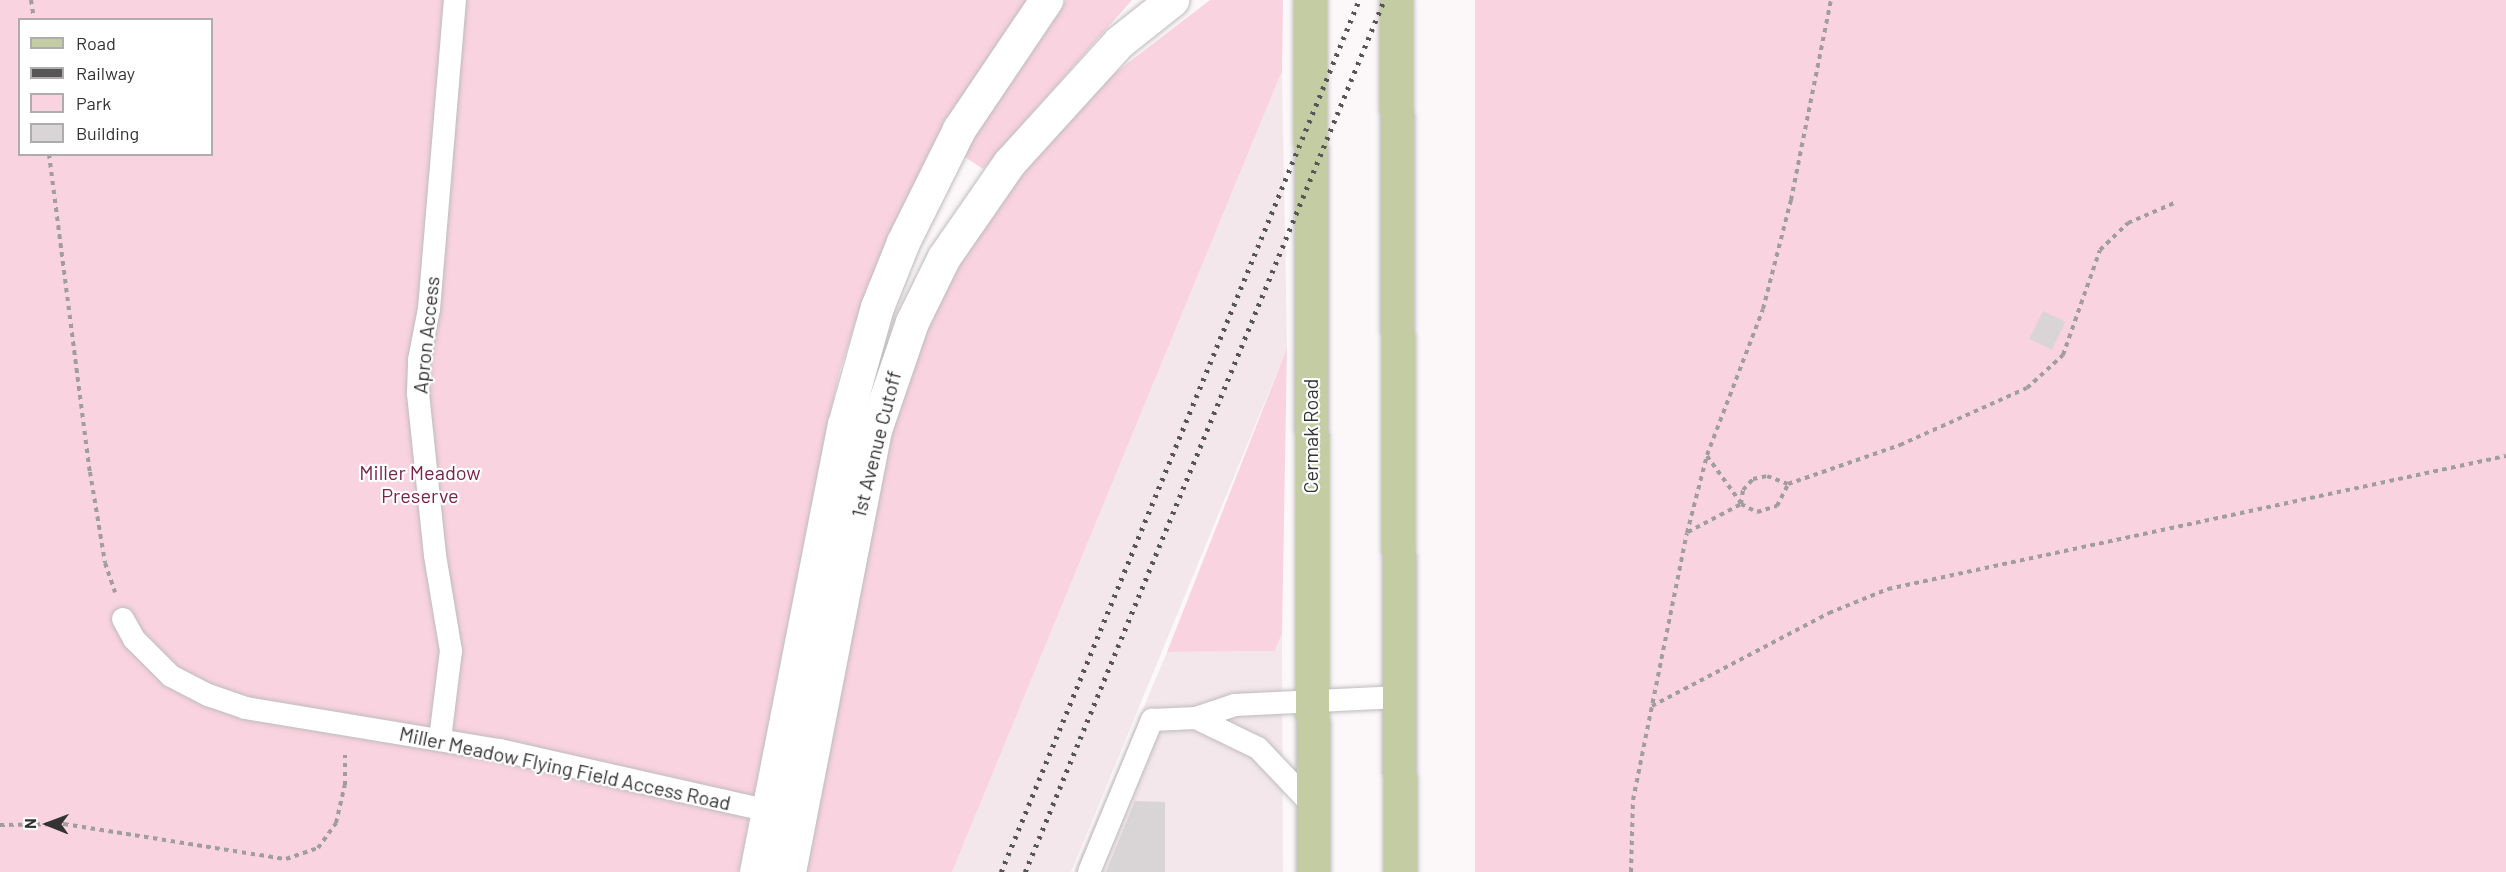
<!DOCTYPE html>
<style>
body{margin:0}
#map{position:relative;width:2506px;height:872px;overflow:hidden;background:#fcf8fa;font-family:Barlow,sans-serif}
div>[style]{position:absolute}
[style*='--x']{left:calc(var(--x)*1px);top:calc(var(--y)*1px);width:calc(var(--w)*1px);rotate:calc(var(--a)*1deg)}
.built>*{inset:0;background:#f3e7eb}
.green>*{inset:0;background:#f9d3df;transform-origin:0 0}
.building>*{inset:0;background:#d9d5d6;transform-origin:0 0}
.path>*{height:4px;margin-top:-2px;transform-origin:0;background:repeating-linear-gradient(90deg,#a09d9f 0 4.5px,transparent 0 9px)}
.roads{filter:drop-shadow(0 0 2px #bfbbbc) drop-shadow(0 0 2px #bfbbbc)}
.lane>*{height:22px;margin:-11px;padding:0 11px;transform-origin:11px;border-radius:11px;background:#fff}
.secondary>*{height:33px;margin:-16.5px;padding:0 16.5px;transform-origin:16.5px;border-radius:16.5px;background:#fff}
.primary>*{height:33px;margin:-16.5px;padding:0 16.5px;transform-origin:16.5px;border-radius:16.5px;background:#c3cca3}
.rail>*{height:4.5px;margin-top:-2.25px;transform-origin:0;background:repeating-linear-gradient(90deg,#575555 0 3px,transparent 0 9px)}
span{translate:-50% -50%;white-space:nowrap;text-align:center;line-height:1.15;-webkit-text-stroke:4.5px #fff;paint-order:stroke}
.street-label{font-size:20px;color:#343333}
.park-label{font-size:20px;color:#78234a}
.legend{position:absolute;left:18px;top:18px;width:195px;height:138px;box-sizing:border-box;background:#fff;border:2px solid #aeadad;margin:0;padding:8px 10px;list-style:none;font-size:18px;color:#343333}
.legend li{display:flex;align-items:center;gap:12px;height:30px}
.legend b{width:30px;border:2px solid #aeadad}
.north{position:absolute;left:18px;top:794px;width:60px;height:60px;-webkit-text-stroke:4px #fff;paint-order:stroke;rotate:271deg;font-size:16px;font-weight:700;line-height:24px;text-align:center;color:#343333}
.north::after{content:'';display:block;margin:auto;width:21px;height:27px;background:#343333;clip-path:polygon(50% 0,100% 100%,50% 72%,0 100%)}
</style>
<div id="map">
<div class="built">
<div style="clip-path:polygon(1282px 71px,1287px 348px,1071px 872px,952px 872px)"></div>
<div style="clip-path:polygon(1282px 633px,1283px 872px,1074px 872px,1167px 652px,1275px 651px)"></div>
</div>
<div class="green">
<div style="clip-path:polygon(evenodd,0 0,1030px 0,868px 285px,840px 370px,826px 433px,739px 872px,0 872px,0 0,20px 20px,212px 20px,212px 154px,20px 154px,20px 20px)"></div>
<div style="clip-path:polygon(1066px 0,1132px 0,983px 169px,962px 155px,989px 108px)"></div>
<div style="clip-path:polygon(1210px 0,1283px 0,1282px 71px,952px 872px,801px 872px,891px 434px,916px 348px,943px 291px,984px 218px,1089px 93px)"></div>
<div style="left:1475px;top:0;width:1031px;height:872px"></div>
<div style="clip-path:polygon(1287px 348px,1282px 633px,1275px 651px,1167px 652px)"></div>
</div>
<div class="building">
<div style="left:2043px;top:311px;width:25px;height:31px;rotate:26deg"></div>
<div style="clip-path:polygon(1135px 801px,1165px 802px,1165px 872px,1106px 872px)"></div>
</div>
<div class="path">
<div style="--x:31;--y:0;--w:20;--a:81"></div>
<div style="--x:49;--y:154;--w:321;--a:82.7"></div>
<div style="--x:90;--y:472;--w:92;--a:80.6"></div>
<div style="--x:105;--y:563;--w:31;--a:71"></div>
<div style="--x:1707;--y:456;--w:58;--a:54.1"></div>
<div style="--x:1741;--y:504;--w:14;--a:-82"></div>
<div style="--x:1743;--y:490;--w:15;--a:-48"></div>
<div style="--x:1753;--y:479;--w:14;--a:-12"></div>
<div style="--x:1767;--y:476;--w:22;--a:21"></div>
<div style="--x:1688;--y:532;--w:60;--a:-27.8"></div>
<div style="--x:1741;--y:504;--w:18;--a:27"></div>
<div style="--x:1757;--y:512;--w:21;--a:-17"></div>
<div style="--x:1777;--y:506;--w:25;--a:-63"></div>
<div style="--x:1788;--y:484;--w:119;--a:-19.2"></div>
<div style="--x:1900;--y:445;--w:139;--a:-24.2"></div>
<div style="--x:2027;--y:388;--w:49;--a:-42.5"></div>
<div style="--x:2063;--y:355;--w:111;--a:-70.6"></div>
<div style="--x:2100;--y:250;--w:39;--a:-44"></div>
<div style="--x:2128;--y:223;--w:50;--a:-23.5"></div>
<div style="--x:1652;--y:706;--w:200;--a:-27.7"></div>
<div style="--x:1829;--y:613;--w:64;--a:-22.1"></div>
<div style="--x:1888;--y:589;--w:632;--a:-12.15"></div>
<div style="--x:0;--y:825;--w:64;--a:-0.9"></div>
<div style="--x:64;--y:824;--w:225;--a:9"></div>
<div style="--x:286;--y:859;--w:34;--a:-19"></div>
<div style="--x:318;--y:848;--w:31;--a:-54"></div>
<div style="--x:336;--y:823;--w:39;--a:-77"></div>
<div style="--x:345;--y:785;--w:30;--a:-90"></div>
<div style="--x:1631;--y:872;--w:72;--a:-88.4"></div>
<div style="--x:1633;--y:800;--w:272;--a:-78.6"></div>
<div style="--x:1687;--y:533;--w:81;--a:-75.6"></div>
<div style="--x:1707;--y:455;--w:156;--a:-69"></div>
<div style="--x:1763;--y:309;--w:113;--a:-75.6"></div>
<div style="--x:1791;--y:200;--w:204;--a:-78.7"></div>
</div>
<div class="roads">
<div class="lane">
<div style="--x:123;--y:619;--w:23;--a:61"></div>
<div style="--x:134;--y:639;--w:52;--a:45"></div>
<div style="--x:171;--y:676;--w:42;--a:27.2"></div>
<div style="--x:208;--y:695;--w:39;--a:19"></div>
<div style="--x:245;--y:708;--w:257;--a:9.4"></div>
<div style="--x:499;--y:750;--w:290;--a:12.7"></div>
<div style="--x:1196;--y:718;--w:69;--a:25.8"></div>
<div style="--x:1258;--y:748;--w:80;--a:46.5"></div>
<div style="--x:440;--y:739;--w:89;--a:-82.9"></div>
<div style="--x:451;--y:651;--w:97;--a:-99.5"></div>
<div style="--x:435;--y:555;--w:163;--a:-96"></div>
<div style="--x:418;--y:393;--w:33;--a:-88"></div>
<div style="--x:419;--y:360;--w:52;--a:-78.9"></div>
<div style="--x:429;--y:309;--w:310;--a:-85.2"></div>
<div style="--x:1089;--y:872;--w:165;--a:-67.5"></div>
<div style="--x:1152;--y:720;--w:44;--a:-2.6"></div>
<div style="--x:1196;--y:718;--w:41;--a:-18.4"></div>
<div style="--x:1235;--y:705;--w:164;--a:-2.8"></div>
</div>
<div class="secondary">
<div style="--x:756;--y:872;--w:456;--a:-78.9"></div>
<div style="--x:844;--y:425;--w:123;--a:-74.4"></div>
<div style="--x:877;--y:307;--w:70;--a:-68.2"></div>
<div style="--x:903;--y:242;--w:126;--a:-63.6"></div>
<div style="--x:959;--y:129;--w:156;--a:-56"></div>
<div style="--x:789;--y:872;--w:450;--a:-79"></div>
<div style="--x:875;--y:430;--w:114;--a:-71.1"></div>
<div style="--x:912;--y:322;--w:72;--a:-63.8"></div>
<div style="--x:944;--y:257;--w:114;--a:-55.3"></div>
<div style="--x:1009;--y:163;--w:164;--a:-47.7"></div>
<div style="--x:1119;--y:42;--w:68;--a:-38.4"></div>
</div>
<div class="primary">
<div style="--x:1310;--y:0;--w:872;--a:89.8"></div>
<div style="--x:1396;--y:0;--w:872;--a:89.74"></div>
</div>
</div>
<div class="rail">
<div style="--x:1001;--y:872;--w:943;--a:-67.68"></div>
<div style="--x:1025;--y:872;--w:943;--a:-67.62"></div>
</div>
<div class="street-label">
<span style="left:426px;top:335px;rotate:-84deg">Apron Access</span>
<span style="left:1310px;top:436px;rotate:-90deg">Cermak Road</span>
<span style="left:876px;top:444px;rotate:-76deg">1st Avenue Cutoff</span>
<span style="left:565px;top:768px;rotate:12deg">Miller Meadow Flying Field Access Road</span>
</div>
<div class="park-label">
<span style="left:420px;top:484px">Miller Meadow<br>Preserve</span>
</div>
<ul class="legend">
<li><b style="height:8px;background:#c3cca3"></b>Road</li>
<li><b style="height:8px;background:#575555"></b>Railway</li>
<li><b style="height:16px;background:#f9d3df"></b>Park</li>
<li><b style="height:16px;background:#d9d5d6"></b>Building</li>
</ul>
<div class="north">N</div>
</div>
